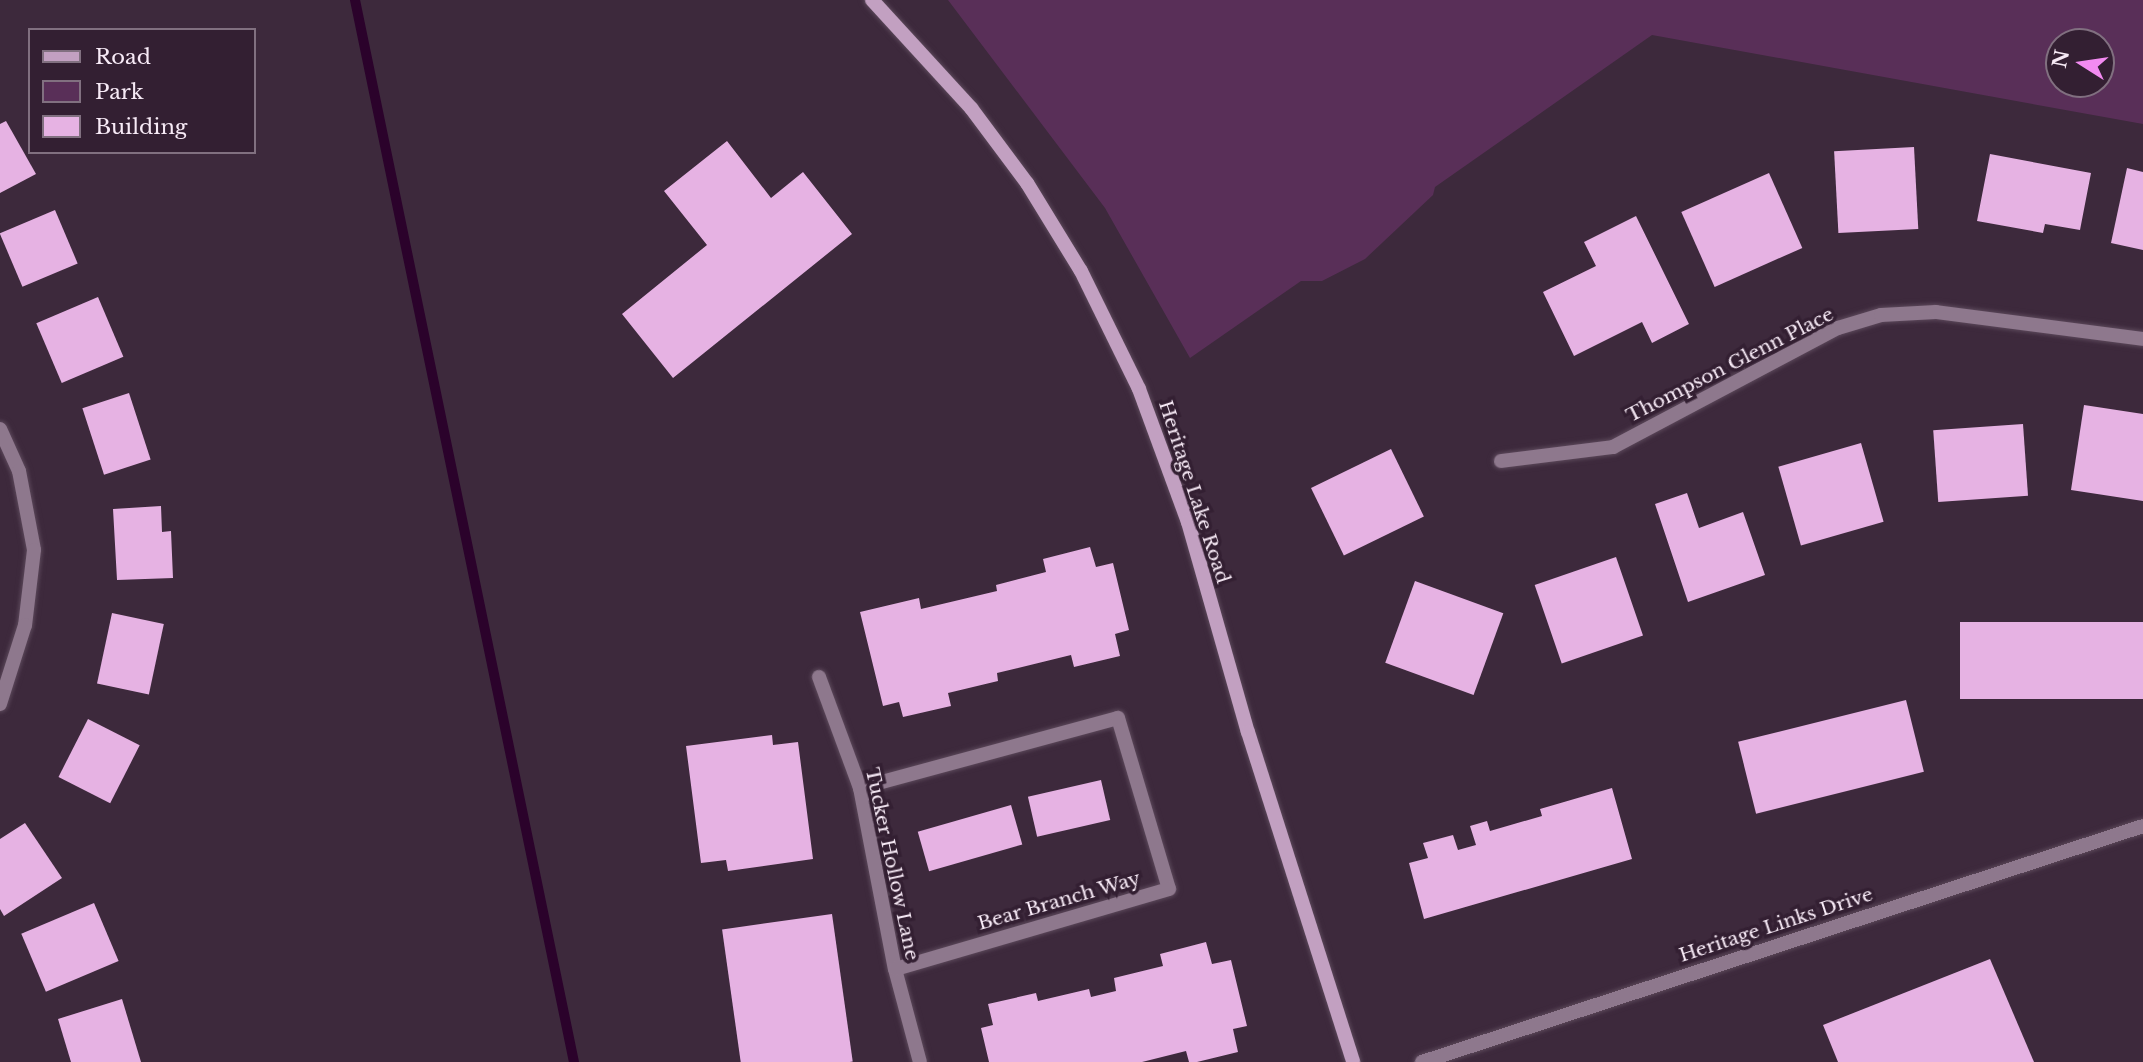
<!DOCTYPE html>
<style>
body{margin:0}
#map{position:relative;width:2143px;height:1062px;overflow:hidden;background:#3d293c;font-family:"Libre Baskerville",serif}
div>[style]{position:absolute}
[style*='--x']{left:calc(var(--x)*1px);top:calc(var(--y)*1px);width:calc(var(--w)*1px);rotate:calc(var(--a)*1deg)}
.green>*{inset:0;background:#592f58}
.stream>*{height:10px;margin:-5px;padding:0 5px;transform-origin:5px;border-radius:5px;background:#2b022b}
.building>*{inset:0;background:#e6b2e3;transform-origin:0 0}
.roads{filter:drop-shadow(0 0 2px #5b485a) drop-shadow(0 0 2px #5b485a)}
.street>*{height:14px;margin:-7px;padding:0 7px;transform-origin:7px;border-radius:7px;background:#8e788d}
.secondary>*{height:14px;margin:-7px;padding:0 7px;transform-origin:7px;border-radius:7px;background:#c2a0c1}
span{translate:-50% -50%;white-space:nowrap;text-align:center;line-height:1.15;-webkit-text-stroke:7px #331f32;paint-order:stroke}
.street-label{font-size:19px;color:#f7eaf6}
.legend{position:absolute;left:28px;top:28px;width:228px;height:126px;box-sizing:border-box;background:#331f32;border:2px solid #817080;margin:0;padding:9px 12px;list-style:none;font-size:21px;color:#f7eaf6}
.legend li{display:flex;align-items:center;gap:14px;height:35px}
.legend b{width:35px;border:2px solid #817080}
.north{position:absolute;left:2045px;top:28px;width:70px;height:70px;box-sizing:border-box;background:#331f32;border:2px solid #817080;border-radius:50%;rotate:282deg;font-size:19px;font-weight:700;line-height:28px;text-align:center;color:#f7eaf6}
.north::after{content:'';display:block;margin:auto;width:24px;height:32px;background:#f38af1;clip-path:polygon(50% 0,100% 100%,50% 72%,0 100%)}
</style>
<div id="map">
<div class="green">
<div style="clip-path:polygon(evenodd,948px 0,2143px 0,2143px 124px,1652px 35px,1435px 187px,1433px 195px,1365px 259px,1322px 281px,1301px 281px,1190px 358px,1105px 208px,948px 0,2101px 42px,2101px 84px,2059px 84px,2059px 42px,2101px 42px)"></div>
</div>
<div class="stream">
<div style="--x:355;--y:0;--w:1084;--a:78.35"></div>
</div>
<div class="building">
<div style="clip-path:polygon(6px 121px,36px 174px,0 193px,0 124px)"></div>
<div style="clip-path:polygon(727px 141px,771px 198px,803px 172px,852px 234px,673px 378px,622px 314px,707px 245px,664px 191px)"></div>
<div style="left:1914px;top:147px;width:82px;height:80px;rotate:87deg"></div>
<div style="clip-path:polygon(1990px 154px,2091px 173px,2080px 230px,2045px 224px,2043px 233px,1977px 221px)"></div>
<div style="clip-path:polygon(2127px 168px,2143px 172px,2143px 250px,2111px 243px)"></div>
<div style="left:1769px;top:173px;width:82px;height:96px;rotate:66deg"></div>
<div style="left:55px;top:210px;width:58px;height:60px;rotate:67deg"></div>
<div style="clip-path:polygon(1636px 216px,1689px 324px,1652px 343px,1642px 322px,1574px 356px,1543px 292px,1596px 266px,1584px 242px)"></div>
<div style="left:98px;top:297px;width:65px;height:67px;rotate:67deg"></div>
<div style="left:129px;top:393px;width:70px;height:49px;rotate:72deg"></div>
<div style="clip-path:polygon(2084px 405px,2143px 414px,2143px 501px,2071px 490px)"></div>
<div style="left:2023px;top:424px;width:72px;height:90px;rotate:86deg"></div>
<div style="left:1861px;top:443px;width:82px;height:86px;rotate:74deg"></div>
<div style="left:1391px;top:449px;width:75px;height:89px;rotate:64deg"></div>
<div style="clip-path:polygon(1687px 493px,1699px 528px,1743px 512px,1765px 575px,1688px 602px,1655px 504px)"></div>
<div style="clip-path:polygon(161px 506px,162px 532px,171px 531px,173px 578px,117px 580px,113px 509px)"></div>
<div style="clip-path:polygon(1090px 547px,1096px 567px,1113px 563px,1129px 630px,1115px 634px,1120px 656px,1074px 667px,1071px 655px,997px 673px,998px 681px,948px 693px,951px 706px,903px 717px,899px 702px,883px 706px,860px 612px,919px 598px,921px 609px,997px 591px,996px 585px,1046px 572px,1043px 559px)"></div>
<div style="left:1616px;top:557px;width:83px;height:86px;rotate:71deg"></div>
<div style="left:1415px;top:581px;width:94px;height:87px;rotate:20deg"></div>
<div style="left:112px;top:613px;width:53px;height:72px;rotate:12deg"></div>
<div style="left:2143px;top:622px;width:77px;height:183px;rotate:90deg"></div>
<div style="left:1906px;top:700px;width:74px;height:173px;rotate:76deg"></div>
<div style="left:88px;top:719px;width:58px;height:65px;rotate:27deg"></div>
<div style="clip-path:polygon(772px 735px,773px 745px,798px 742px,813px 859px,728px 871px,726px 860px,701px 863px,686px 746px)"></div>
<div style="left:1101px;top:780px;width:41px;height:75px;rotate:77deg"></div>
<div style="clip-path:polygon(1612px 788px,1632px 859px,1424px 919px,1409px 863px,1428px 858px,1423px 843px,1453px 835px,1458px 850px,1476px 845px,1470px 826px,1487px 821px,1490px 831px,1542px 816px,1540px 809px)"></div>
<div style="left:1011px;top:805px;width:41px;height:97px;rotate:74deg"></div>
<div style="clip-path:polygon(25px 823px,62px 878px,4px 916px,0 909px,0 839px)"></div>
<div style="left:94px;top:903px;width:63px;height:79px;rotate:67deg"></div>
<div style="left:832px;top:914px;width:149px;height:111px;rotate:82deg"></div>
<div style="clip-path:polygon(1206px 942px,1212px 964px,1231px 960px,1247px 1026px,1233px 1029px,1238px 1052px,1197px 1062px,1189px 1062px,1186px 1051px,1142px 1062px,989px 1062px,981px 1028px,993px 1025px,988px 1004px,1036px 993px,1038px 1001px,1089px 989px,1091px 997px,1116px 991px,1114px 978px,1163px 966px,1160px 954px)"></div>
<div style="clip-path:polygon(1990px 959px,2034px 1062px,1838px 1062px,1823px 1025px)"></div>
<div style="clip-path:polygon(122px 999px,141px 1062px,71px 1062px,58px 1019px)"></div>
</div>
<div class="roads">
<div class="street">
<div style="--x:0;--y:429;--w:46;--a:65.7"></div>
<div style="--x:19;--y:471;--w:80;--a:79.2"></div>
<div style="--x:34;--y:550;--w:76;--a:96.8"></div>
<div style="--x:25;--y:625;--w:83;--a:107.6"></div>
<div style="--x:1501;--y:461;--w:113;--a:-7.1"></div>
<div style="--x:1613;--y:447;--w:255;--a:-27.9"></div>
<div style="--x:1838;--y:328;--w:45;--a:-16.8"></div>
<div style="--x:1881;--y:315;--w:55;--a:-3.1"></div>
<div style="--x:1936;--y:312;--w:209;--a:7.4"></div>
<div style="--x:819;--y:677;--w:118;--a:69.7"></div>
<div style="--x:860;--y:788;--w:184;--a:79.1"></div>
<div style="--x:895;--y:969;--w:96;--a:75"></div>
<div style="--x:860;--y:788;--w:267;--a:-15.2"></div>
<div style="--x:1118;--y:718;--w:178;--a:73.4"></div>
<div style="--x:1169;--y:889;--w:285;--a:163.7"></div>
<div style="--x:1422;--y:1062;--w:759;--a:-18.12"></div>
</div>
<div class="secondary">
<div style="--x:872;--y:0;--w:147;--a:47.5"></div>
<div style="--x:971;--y:108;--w:94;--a:53.3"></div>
<div style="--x:1027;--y:183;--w:103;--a:58.5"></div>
<div style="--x:1081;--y:271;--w:131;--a:63.8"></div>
<div style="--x:1139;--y:389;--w:142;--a:69.8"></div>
<div style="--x:1188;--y:522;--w:218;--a:74.1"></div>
<div style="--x:1248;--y:732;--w:346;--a:72.3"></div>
</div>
</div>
<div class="street-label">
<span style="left:1730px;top:365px;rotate:-27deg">Thompson Glenn Place</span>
<span style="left:1194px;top:492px;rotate:72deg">Heritage Lake Road</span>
<span style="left:892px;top:864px;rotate:78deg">Tucker Hollow Lane</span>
<span style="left:1059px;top:901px;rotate:-16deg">Bear Branch Way</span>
<span style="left:1776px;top:925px;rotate:-18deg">Heritage Links Drive</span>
</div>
<ul class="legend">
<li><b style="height:9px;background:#c2a0c1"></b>Road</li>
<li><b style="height:19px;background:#592f58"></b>Park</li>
<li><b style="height:19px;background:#e6b2e3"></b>Building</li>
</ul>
<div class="north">N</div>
</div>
